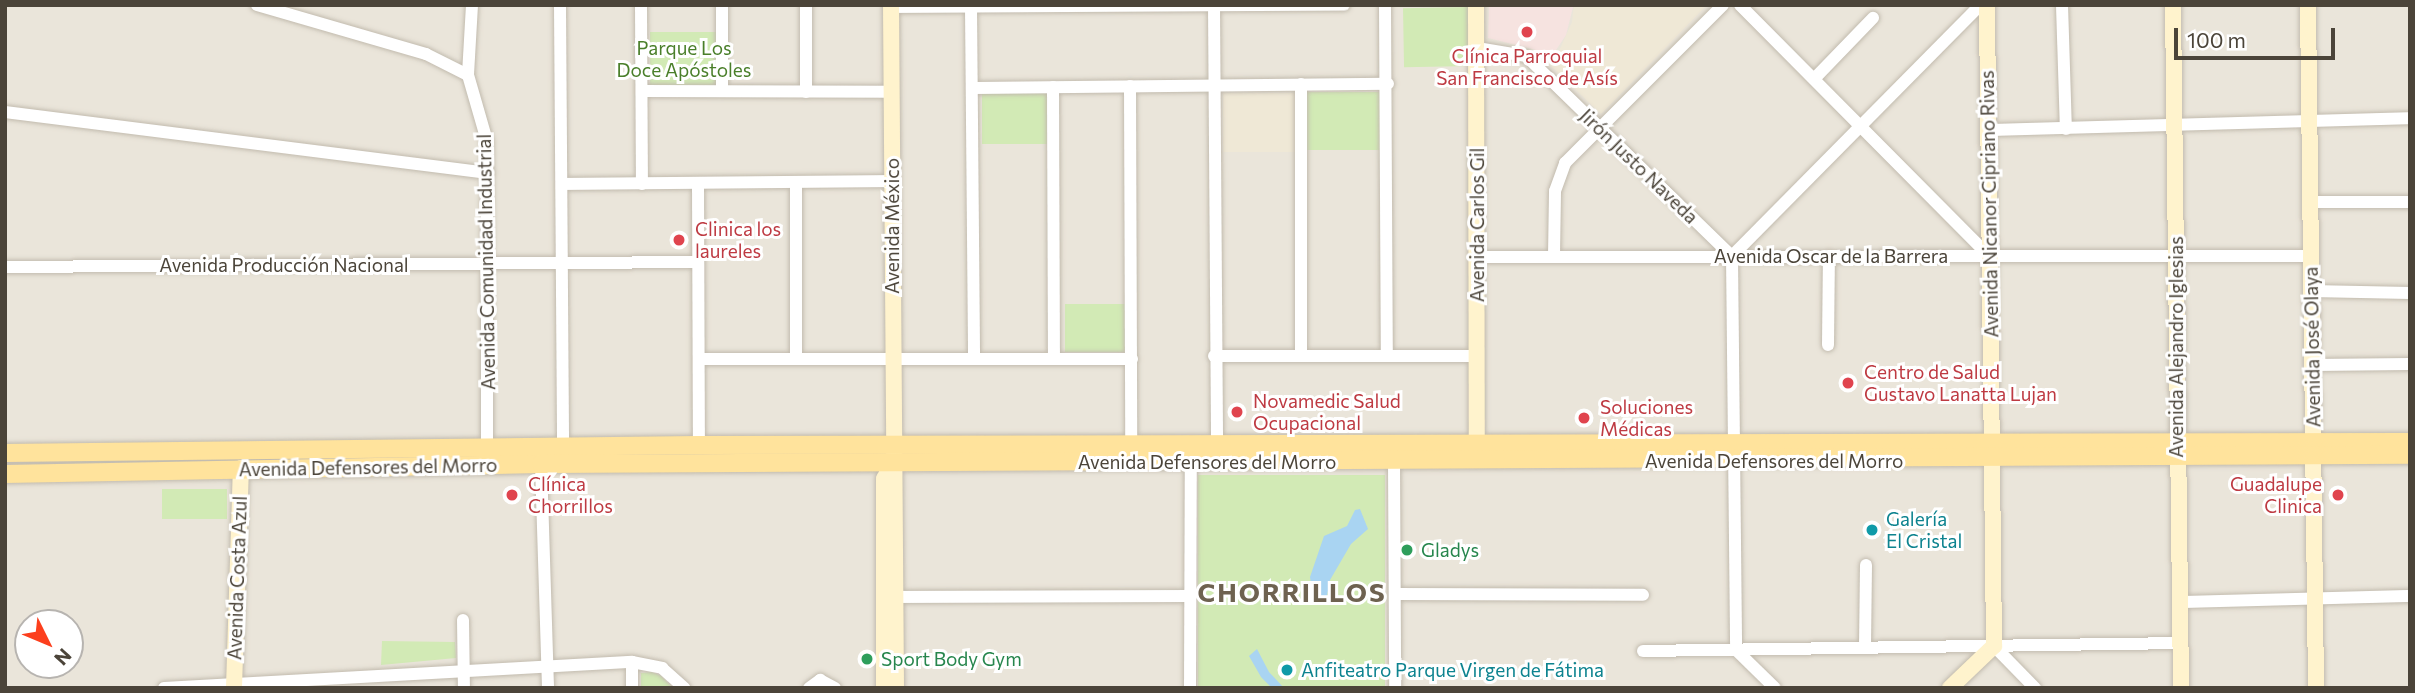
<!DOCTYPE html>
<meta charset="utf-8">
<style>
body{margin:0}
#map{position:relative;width:2415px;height:693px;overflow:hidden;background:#f6f3ec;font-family:Commissioner,sans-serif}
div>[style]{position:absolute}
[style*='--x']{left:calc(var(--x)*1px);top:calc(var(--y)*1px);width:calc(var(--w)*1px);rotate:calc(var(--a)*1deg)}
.residential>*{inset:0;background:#eae5da}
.education>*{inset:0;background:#efe8d6;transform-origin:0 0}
.medical>*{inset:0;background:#f6e3e0}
.green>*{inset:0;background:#d2eab5;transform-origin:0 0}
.water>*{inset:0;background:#a9d4f2}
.roads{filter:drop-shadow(0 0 2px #c2bbae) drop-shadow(0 0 2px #c2bbae)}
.street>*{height:12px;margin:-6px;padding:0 6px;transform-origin:6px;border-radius:6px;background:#fff}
.secondary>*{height:16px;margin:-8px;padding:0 8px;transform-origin:8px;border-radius:8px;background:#fff3cd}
.primary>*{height:18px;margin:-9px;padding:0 9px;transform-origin:9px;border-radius:9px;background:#ffe39c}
.dots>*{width:19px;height:19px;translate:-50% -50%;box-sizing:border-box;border:4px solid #fff;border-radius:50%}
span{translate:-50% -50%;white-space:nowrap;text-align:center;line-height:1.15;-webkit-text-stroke:6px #fff;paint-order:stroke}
.park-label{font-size:19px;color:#4a7f2a}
.health-label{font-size:19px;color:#be3a42}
.left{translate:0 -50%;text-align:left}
.right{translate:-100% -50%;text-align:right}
.street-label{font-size:19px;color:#4b4439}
.culture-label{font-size:19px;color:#0d838f}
.leisure-label{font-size:19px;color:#27864d}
.district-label{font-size:26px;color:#6e6250;font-weight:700;letter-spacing:2px}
.frame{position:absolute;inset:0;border:7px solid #4b4439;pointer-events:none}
.north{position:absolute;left:14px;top:609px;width:70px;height:70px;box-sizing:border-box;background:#fff;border:2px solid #b7b4b0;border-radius:50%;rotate:133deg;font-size:19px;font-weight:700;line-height:28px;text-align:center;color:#4b4439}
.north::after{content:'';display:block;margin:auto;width:24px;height:32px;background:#fc3f1d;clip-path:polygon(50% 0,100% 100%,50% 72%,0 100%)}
.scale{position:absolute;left:2174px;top:28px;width:161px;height:32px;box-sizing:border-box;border:4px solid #4b4439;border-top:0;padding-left:9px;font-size:21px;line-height:24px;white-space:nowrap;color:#4b4439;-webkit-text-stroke:5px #fff;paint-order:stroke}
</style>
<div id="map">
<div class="residential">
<div style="clip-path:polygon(evenodd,5px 5px,2410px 5px,2410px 688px,5px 688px,5px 5px,28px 623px,70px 623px,70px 665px,28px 665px,28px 623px)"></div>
</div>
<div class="education">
<div style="clip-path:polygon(1574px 5px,1707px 5px,1601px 114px,1548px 63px,1559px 51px,1572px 22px)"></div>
<div style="left:1223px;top:93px;width:73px;height:59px"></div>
</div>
<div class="medical">
<div style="clip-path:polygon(1489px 5px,1573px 5px,1573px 7px,1566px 35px,1548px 62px,1536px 50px,1488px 38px)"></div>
</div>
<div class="green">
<div style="left:1470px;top:7px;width:59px;height:67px;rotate:89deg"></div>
<div style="left:718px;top:32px;width:53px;height:68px;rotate:90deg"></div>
<div style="left:1307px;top:92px;width:76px;height:58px"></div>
<div style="left:982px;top:93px;width:65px;height:51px"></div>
<div style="left:1065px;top:304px;width:64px;height:48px"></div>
<div style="left:1385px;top:475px;width:213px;height:187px;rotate:90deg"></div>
<div style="left:162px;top:489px;width:65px;height:30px"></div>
<div style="clip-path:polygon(382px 641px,455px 642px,456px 658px,381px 665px)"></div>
<div style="clip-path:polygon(652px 672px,661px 676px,673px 688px,641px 688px,641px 673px)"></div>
</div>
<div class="water">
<div style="clip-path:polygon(1360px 509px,1368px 529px,1351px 544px,1330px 580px,1326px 601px,1320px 602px,1312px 590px,1310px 577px,1324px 536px,1347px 526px,1355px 510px)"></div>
<div style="clip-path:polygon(1257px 649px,1269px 672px,1284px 688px,1272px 688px,1261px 677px,1249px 656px)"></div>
</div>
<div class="roads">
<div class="street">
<div style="--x:257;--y:5;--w:176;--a:16.2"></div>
<div style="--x:426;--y:54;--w:47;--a:26.6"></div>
<div style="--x:472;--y:5;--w:70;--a:93.3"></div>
<div style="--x:468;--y:75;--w:69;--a:73.9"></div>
<div style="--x:487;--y:141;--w:314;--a:90"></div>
<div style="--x:560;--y:5;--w:443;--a:89.6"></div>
<div style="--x:641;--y:5;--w:179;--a:89.7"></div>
<div style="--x:806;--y:5;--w:87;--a:90"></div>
<div style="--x:1214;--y:5;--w:445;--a:89.6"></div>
<div style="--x:1385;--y:5;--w:351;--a:89.7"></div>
<div style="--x:1740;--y:5;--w:354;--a:45.2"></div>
<div style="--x:2062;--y:5;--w:124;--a:88.2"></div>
<div style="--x:891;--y:7;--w:453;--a:-0.3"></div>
<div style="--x:971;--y:7;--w:350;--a:89.5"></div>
<div style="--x:1477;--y:48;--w:50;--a:9.3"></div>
<div style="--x:1526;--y:56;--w:287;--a:44.2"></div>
<div style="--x:1732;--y:256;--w:394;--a:89.4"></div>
<div style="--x:1736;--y:650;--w:54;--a:44.3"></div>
<div style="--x:1814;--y:79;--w:85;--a:-46"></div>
<div style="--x:1301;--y:84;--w:272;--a:90"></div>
<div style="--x:1130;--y:86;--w:359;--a:89.8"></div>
<div style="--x:1053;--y:87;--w:270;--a:89.8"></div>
<div style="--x:974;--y:88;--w:414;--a:-0.6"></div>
<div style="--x:722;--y:90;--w:85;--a:-90"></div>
<div style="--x:642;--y:91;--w:250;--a:0.2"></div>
<div style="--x:5;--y:112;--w:487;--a:7.2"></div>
<div style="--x:1988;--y:130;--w:422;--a:-1.6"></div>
<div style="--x:796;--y:182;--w:174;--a:90"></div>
<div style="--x:698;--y:183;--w:262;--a:89.8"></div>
<div style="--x:563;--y:184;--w:328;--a:-0.5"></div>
<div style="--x:2310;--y:202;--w:100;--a:0"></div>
<div style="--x:1554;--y:256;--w:65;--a:-89.1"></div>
<div style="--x:1555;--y:191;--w:30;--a:-70"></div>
<div style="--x:1565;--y:163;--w:223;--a:-45"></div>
<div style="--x:1732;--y:256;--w:353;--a:-45.3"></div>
<div style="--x:1477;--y:257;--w:834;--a:-0.07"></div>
<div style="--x:5;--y:267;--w:693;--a:-0.41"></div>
<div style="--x:2311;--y:291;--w:99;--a:1.2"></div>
<div style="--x:1828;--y:345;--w:89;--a:-89.4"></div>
<div style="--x:1214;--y:356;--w:262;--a:0"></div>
<div style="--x:699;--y:359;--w:433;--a:0"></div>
<div style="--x:2312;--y:365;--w:98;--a:-0.6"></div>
<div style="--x:1394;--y:461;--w:227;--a:89.7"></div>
<div style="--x:541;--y:464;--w:224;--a:88.2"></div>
<div style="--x:1395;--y:594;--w:248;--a:0.2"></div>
<div style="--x:887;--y:597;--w:304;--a:-0.2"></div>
<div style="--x:2180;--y:602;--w:230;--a:-1.5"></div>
<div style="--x:463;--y:620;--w:68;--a:89.2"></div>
<div style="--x:1994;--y:646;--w:59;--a:45.7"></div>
<div style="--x:1865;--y:647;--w:82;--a:-89.3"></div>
<div style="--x:1643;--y:651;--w:538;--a:-0.85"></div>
<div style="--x:164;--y:688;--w:469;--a:-3.2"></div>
<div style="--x:632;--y:662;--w:31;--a:11"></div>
<div style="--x:662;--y:668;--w:30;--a:42"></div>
<div style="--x:632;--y:688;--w:26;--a:-90"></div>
<div style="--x:809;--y:688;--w:14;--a:-36"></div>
<div style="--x:820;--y:680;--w:17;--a:28"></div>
<div style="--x:1190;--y:688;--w:234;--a:-89.8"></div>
</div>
<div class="secondary">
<div style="--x:891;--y:5;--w:683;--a:89.58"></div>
<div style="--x:1476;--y:5;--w:440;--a:89.9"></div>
<div style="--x:2173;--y:5;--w:683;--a:89.33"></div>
<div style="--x:2308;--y:5;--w:683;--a:89.33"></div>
<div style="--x:234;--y:688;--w:220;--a:-88.2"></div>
<div style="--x:884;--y:688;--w:209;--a:-90"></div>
<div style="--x:884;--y:479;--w:17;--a:-62"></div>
<div style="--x:1950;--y:688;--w:61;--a:-43.7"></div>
<div style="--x:1994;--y:646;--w:641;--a:-90.63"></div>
</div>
<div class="primary">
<div style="--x:5;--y:453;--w:694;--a:-0.66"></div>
<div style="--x:699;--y:445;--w:1711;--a:-0.1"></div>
<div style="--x:5;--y:474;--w:536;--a:-1.07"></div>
<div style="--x:541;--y:464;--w:1869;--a:-0.28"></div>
</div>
</div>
<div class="dots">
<div style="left:1527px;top:32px;background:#e0444e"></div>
<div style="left:679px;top:240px;background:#e0444e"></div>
<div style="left:1848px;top:383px;background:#e0444e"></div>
<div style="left:1237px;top:412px;background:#e0444e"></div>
<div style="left:1584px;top:418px;background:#e0444e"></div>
<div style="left:512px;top:495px;background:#e0444e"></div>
<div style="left:2338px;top:495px;background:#e0444e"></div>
<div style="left:1872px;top:530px;background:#0f9aa8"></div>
<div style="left:1407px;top:550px;background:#2e9e5b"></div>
<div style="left:867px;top:659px;background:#2e9e5b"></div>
<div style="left:1287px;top:670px;background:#0f9aa8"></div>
</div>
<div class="park-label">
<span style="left:684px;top:59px">Parque Los<br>Doce Apóstoles</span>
</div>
<div class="health-label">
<span style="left:1527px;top:67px">Clínica Parroquial<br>San Francisco de Asís</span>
<span class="left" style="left:695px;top:240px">Clinica los<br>laureles</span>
<span class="left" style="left:1864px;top:383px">Centro de Salud<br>Gustavo Lanatta Lujan</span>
<span class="left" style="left:1253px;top:412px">Novamedic Salud<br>Ocupacional</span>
<span class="left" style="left:1600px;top:418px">Soluciones<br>Médicas</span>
<span class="left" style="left:528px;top:495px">Clínica<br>Chorrillos</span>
<span class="right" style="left:2322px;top:495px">Guadalupe<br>Clinica</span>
</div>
<div class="street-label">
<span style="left:1639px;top:166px;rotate:44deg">Jirón Justo Naveda</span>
<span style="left:1989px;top:204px;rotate:-91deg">Avenida Nicanor Cipriano Rivas</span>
<span style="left:1477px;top:225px;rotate:-90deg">Avenida Carlos Gil</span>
<span style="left:892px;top:226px;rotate:-90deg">Avenida México</span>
<span style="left:1831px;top:256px">Avenida Oscar de la Barrera</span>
<span style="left:486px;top:262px;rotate:-91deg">Avenida Comunidad Industrial</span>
<span style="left:284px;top:265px">Avenida Producción Nacional</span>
<span style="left:2176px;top:347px;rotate:-90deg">Avenida Alejandro Iglesias</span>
<span style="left:2312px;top:347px;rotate:-91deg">Avenida José Olaya</span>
<span style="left:1774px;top:461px">Avenida Defensores del Morro</span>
<span style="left:1207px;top:462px">Avenida Defensores del Morro</span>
<span style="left:368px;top:467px;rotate:-1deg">Avenida Defensores del Morro</span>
<span style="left:237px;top:578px;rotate:-88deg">Avenida Costa Azul</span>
</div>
<div class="culture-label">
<span class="left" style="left:1886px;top:530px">Galería<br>El Cristal</span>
<span class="left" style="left:1301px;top:670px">Anfiteatro Parque Virgen de Fátima</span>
</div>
<div class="leisure-label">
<span class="left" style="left:1421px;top:550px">Gladys</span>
<span class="left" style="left:881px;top:659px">Sport Body Gym</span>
</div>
<div class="district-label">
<span style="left:1292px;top:592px">CHORRILLOS</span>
</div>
<div class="frame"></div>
<div class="north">N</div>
<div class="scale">100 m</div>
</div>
